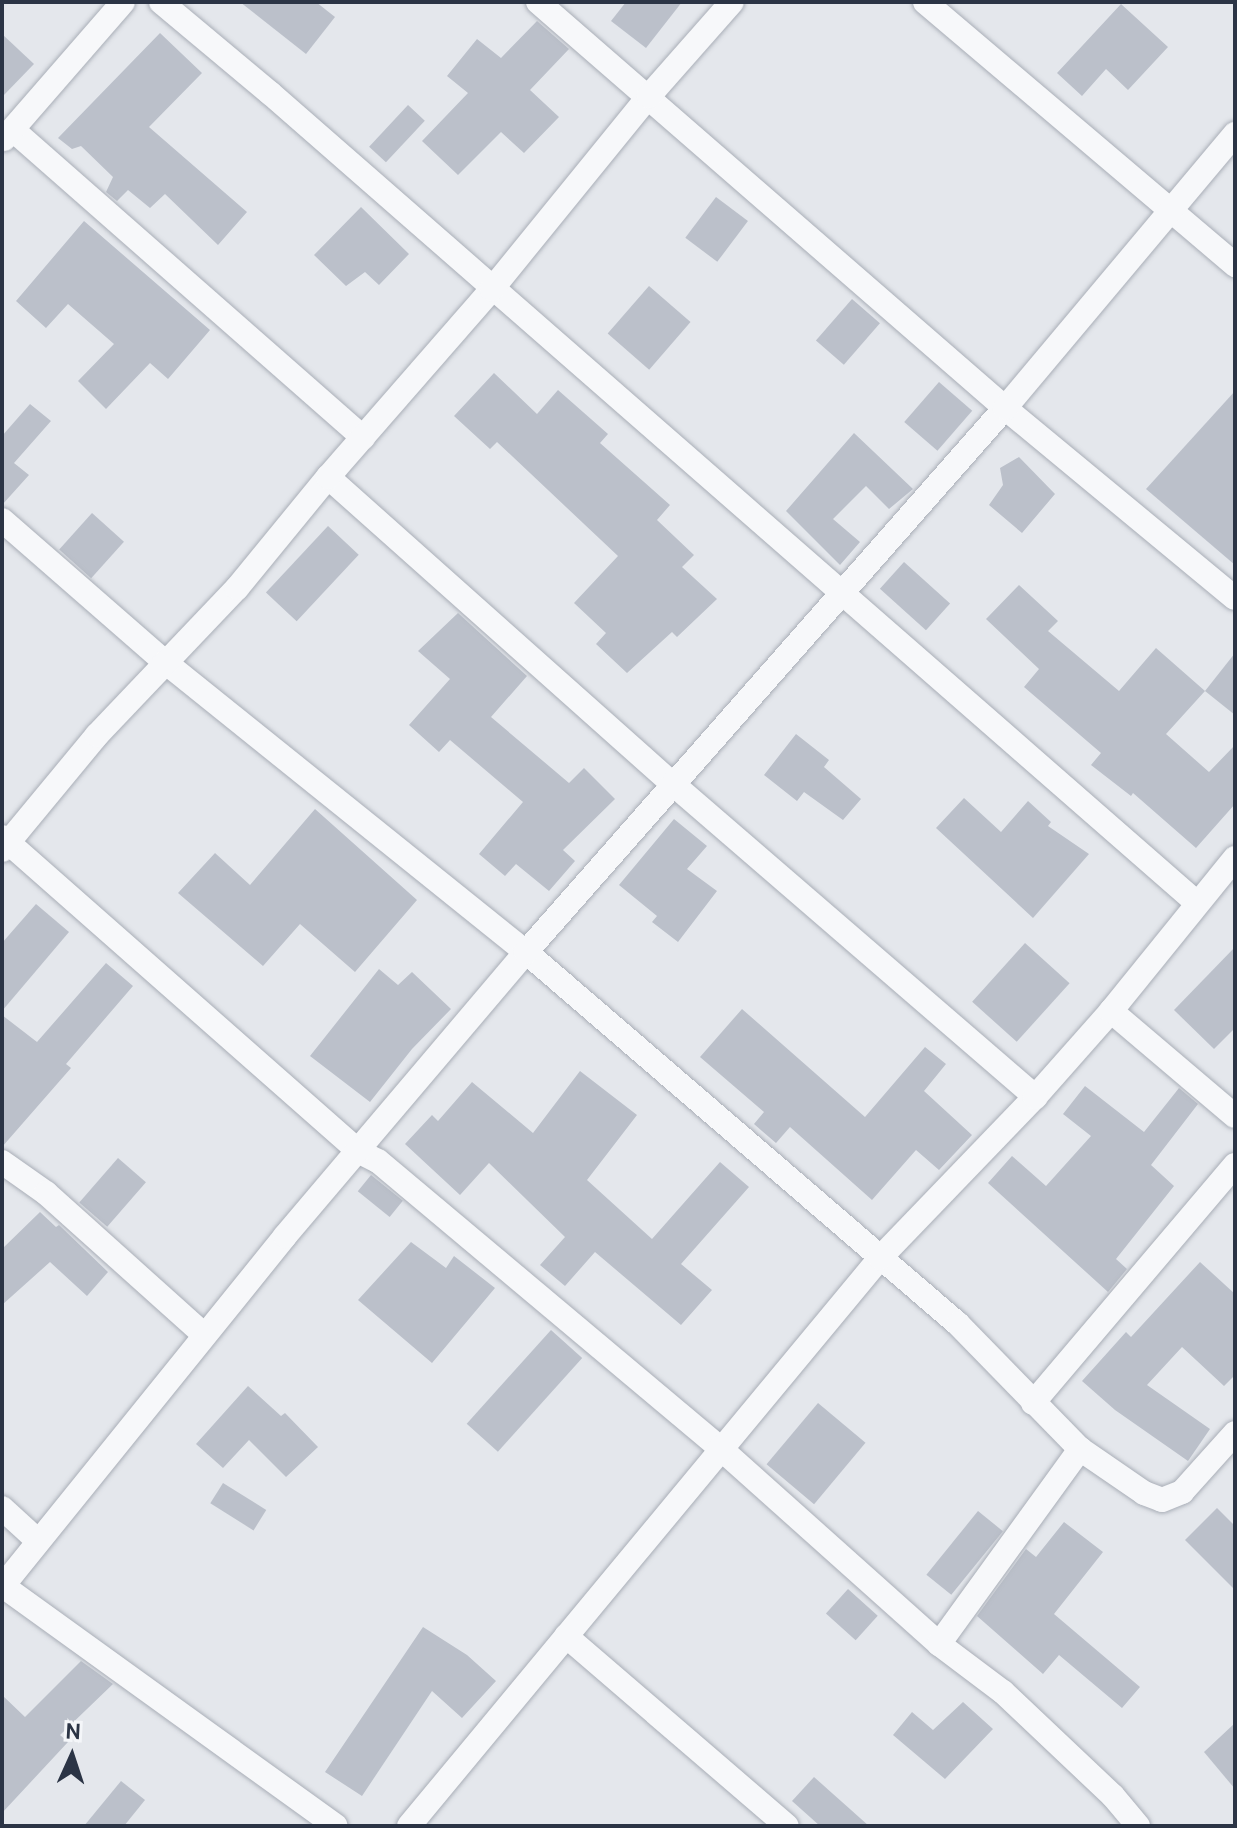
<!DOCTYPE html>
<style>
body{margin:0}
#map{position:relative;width:1237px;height:1828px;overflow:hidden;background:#e4e7ec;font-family:Cabin,sans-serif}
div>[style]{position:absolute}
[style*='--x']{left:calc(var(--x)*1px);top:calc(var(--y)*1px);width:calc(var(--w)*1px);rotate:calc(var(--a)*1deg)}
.building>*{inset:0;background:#bbc0ca;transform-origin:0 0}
.roads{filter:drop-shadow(0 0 2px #a9aeb7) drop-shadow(0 0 2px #a9aeb7)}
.minor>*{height:24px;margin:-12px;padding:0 12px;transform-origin:12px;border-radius:12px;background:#f7f8fa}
span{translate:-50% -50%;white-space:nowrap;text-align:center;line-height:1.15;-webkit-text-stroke:8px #f4f6f9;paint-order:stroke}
.frame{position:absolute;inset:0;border:4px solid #2b3445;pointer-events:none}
.north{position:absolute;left:32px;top:1716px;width:80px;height:80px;-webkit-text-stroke:6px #f4f6f9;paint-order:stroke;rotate:3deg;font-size:22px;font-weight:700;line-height:32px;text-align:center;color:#2b3445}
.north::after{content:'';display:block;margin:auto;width:28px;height:36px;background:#2b3445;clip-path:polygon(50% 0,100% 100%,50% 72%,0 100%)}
</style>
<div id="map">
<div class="building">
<div style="clip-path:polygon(240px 2px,316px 2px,335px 17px,306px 54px)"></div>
<div style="clip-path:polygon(626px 2px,682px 2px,646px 48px,611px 21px)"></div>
<div style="clip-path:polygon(1121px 4px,1168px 47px,1128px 90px,1106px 69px,1082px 96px,1057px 73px)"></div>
<div style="clip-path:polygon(537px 21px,569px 49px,530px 90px,559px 117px,524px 153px,501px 132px,458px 175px,422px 141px,468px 93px,447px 76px,477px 39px,501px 58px)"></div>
<div style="clip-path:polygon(160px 33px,202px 73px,149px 127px,247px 212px,218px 245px,165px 194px,150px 208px,128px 190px,117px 201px,106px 192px,113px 177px,81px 146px,72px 149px,58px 138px)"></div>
<div style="clip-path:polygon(2px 34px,34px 64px,2px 97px)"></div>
<div style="left:408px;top:105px;width:23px;height:57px;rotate:43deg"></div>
<div style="left:716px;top:197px;width:40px;height:51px;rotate:37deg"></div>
<div style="clip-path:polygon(361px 207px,409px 254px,379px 285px,365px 272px,346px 286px,314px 255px)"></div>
<div style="clip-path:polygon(84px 221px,210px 330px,168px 379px,150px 363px,106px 409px,78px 381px,114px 344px,68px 304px,46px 328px,16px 301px)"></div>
<div style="left:649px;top:286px;width:55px;height:63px;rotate:41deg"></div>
<div style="left:852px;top:299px;width:37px;height:55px;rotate:41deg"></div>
<div style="clip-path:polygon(494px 373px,537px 414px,558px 390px,608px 434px,600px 443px,670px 505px,657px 520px,694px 555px,682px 567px,717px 599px,677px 637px,672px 632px,627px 673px,596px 644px,606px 633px,574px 603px,618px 556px,497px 442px,490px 449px,454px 416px)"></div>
<div style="left:939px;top:382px;width:44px;height:53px;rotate:41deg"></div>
<div style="clip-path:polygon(1235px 391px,1235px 565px,1146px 489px)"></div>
<div style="clip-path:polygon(30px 404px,51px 421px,14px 463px,29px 475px,2px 505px,2px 436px)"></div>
<div style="clip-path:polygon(854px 433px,913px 489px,889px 509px,866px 486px,833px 519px,860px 542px,840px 565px,786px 511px)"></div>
<div style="clip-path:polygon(1019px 457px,1055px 494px,1022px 533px,989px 505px,1003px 485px,1000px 468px)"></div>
<div style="left:92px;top:513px;width:43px;height:49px;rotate:42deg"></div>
<div style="left:328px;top:526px;width:42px;height:91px;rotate:43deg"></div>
<div style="left:904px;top:562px;width:62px;height:36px;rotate:42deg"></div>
<div style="clip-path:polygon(1019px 585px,1058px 621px,1048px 631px,1119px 691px,1156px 648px,1205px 691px,1166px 734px,1209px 772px,1235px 745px,1235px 804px,1196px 848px,1133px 793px,1131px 796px,1091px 765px,1101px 753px,1024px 687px,1039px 669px,986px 619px)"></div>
<div style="clip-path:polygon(458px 613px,527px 676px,491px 717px,569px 783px,584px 768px,615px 799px,563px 850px,575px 861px,549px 891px,516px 864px,505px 876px,479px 854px,523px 802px,450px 740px,439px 752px,409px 725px,450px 679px,418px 651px)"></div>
<div style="clip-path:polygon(1235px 653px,1235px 715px,1205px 691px)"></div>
<div style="clip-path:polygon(796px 734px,829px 760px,824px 767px,861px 799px,843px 820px,804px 792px,797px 801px,764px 775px)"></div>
<div style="clip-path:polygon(964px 798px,1001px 832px,1028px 801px,1051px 822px,1048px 826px,1089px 854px,1033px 918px,936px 828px)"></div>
<div style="clip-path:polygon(315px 809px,417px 900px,355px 972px,300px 924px,263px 966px,178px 893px,215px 853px,250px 885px)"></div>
<div style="clip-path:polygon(674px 819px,707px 846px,687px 869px,717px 891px,678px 942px,652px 922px,657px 916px,619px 885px)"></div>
<div style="clip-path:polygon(36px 904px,69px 932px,2px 1011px,2px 943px)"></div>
<div style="left:1025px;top:943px;width:60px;height:79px;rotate:42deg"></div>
<div style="clip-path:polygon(1235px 947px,1235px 1028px,1214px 1049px,1174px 1010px)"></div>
<div style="clip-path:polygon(106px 963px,133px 986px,66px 1064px,71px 1068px,2px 1147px,2px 1015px,37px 1042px)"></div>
<div style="clip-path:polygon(379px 969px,398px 985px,412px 972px,451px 1009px,412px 1049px,370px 1102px,310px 1056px)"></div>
<div style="clip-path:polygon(742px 1009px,865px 1117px,925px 1047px,946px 1064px,924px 1091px,972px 1135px,939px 1170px,916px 1150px,872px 1200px,790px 1127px,776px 1143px,754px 1124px,764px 1112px,700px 1057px)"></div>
<div style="clip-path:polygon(580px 1071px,637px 1115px,587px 1180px,652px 1239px,720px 1162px,749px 1187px,681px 1264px,712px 1290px,681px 1325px,595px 1252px,565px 1286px,540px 1265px,565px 1237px,489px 1163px,460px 1195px,405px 1144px,432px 1115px,438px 1121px,472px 1082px,533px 1133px)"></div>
<div style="clip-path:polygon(1085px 1086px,1144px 1132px,1179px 1088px,1198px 1104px,1151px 1165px,1174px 1186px,1116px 1259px,1127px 1269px,1108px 1292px,988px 1183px,1012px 1156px,1046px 1186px,1091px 1136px,1063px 1114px)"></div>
<div style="left:118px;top:1158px;width:37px;height:59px;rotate:41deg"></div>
<div style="left:371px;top:1175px;width:41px;height:21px;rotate:39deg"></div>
<div style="clip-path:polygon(40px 1212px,56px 1227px,59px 1225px,108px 1272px,87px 1296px,50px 1262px,2px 1305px,2px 1249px)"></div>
<div style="clip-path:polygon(411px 1242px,446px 1268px,454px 1256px,495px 1288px,432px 1363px,358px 1300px)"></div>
<div style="clip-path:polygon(1200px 1262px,1235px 1294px,1235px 1375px,1224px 1386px,1182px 1347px,1147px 1385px,1210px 1429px,1188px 1461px,1115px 1410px,1082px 1381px,1126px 1332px,1131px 1337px)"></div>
<div style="left:551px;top:1330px;width:42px;height:126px;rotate:42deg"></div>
<div style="clip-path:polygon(248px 1386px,281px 1416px,285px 1413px,318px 1447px,286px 1477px,249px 1440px,223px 1468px,196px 1444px)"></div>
<div style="left:818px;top:1403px;width:62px;height:80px;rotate:40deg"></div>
<div style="left:223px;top:1483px;width:51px;height:24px;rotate:32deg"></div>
<div style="clip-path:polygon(1217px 1508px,1235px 1526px,1235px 1590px,1185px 1540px)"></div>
<div style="left:978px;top:1511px;width:32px;height:82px;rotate:39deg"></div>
<div style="clip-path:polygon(1064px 1522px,1103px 1552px,1054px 1614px,1140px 1687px,1122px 1708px,1059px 1655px,1043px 1674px,977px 1616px,1026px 1549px,1036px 1557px)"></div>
<div style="left:848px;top:1589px;width:40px;height:33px;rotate:42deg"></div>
<div style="clip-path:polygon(423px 1627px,467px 1655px,496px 1681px,462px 1718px,432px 1691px,362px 1796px,325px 1772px)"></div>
<div style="clip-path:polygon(81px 1661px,113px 1684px,60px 1735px,68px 1742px,2px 1813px,2px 1695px,25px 1717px)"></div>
<div style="clip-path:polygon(963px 1702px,993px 1729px,945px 1779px,893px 1735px,912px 1712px,933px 1730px)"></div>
<div style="clip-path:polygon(1235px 1723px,1235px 1789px,1204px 1752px)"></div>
<div style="clip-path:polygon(814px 1777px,869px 1826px,820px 1826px,792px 1801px)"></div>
<div style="clip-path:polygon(121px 1781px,145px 1800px,124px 1826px,84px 1826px)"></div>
</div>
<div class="roads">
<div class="minor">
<div style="--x:161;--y:2;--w:142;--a:39.9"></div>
<div style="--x:270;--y:93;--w:1231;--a:41.15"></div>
<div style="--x:538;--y:2;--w:619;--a:41"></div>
<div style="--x:1005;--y:408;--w:298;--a:39.6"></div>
<div style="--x:925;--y:2;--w:407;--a:40.3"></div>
<div style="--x:13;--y:130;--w:466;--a:41.3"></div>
<div style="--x:4;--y:139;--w:181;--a:-49"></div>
<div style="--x:328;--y:477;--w:462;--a:41.7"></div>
<div style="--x:673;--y:784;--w:479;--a:40.8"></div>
<div style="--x:2;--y:520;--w:216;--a:41.1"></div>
<div style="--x:165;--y:662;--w:463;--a:38.8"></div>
<div style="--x:526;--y:952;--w:570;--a:40.73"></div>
<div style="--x:958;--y:1324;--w:175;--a:45.7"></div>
<div style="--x:1080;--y:1449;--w:78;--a:34.5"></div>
<div style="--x:1144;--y:1493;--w:19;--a:21"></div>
<div style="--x:1162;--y:1500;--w:22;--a:-22"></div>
<div style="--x:1182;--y:1492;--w:79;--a:-48.1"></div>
<div style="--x:2;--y:837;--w:475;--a:41.4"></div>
<div style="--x:358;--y:1151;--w:22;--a:27"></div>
<div style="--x:378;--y:1161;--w:446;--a:40"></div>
<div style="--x:720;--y:1448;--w:294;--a:41.8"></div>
<div style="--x:939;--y:1644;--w:80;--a:36.9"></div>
<div style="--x:1003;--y:1692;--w:151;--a:43.4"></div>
<div style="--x:1113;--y:1796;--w:39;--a:50"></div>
<div style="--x:2;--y:850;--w:149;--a:-50.4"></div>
<div style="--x:97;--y:735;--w:203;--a:-46.4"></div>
<div style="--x:237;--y:588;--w:144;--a:-50.7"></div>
<div style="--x:328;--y:477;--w:249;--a:-48.9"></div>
<div style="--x:492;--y:289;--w:249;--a:-50.9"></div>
<div style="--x:649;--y:96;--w:125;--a:-48.6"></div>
<div style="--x:1111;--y:1011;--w:162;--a:40.3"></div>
<div style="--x:2;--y:1162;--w:54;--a:35.2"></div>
<div style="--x:46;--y:1193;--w:211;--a:41.9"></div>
<div style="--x:1033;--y:1403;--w:312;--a:-49.7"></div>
<div style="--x:2;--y:1508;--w:47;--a:42.4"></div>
<div style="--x:3;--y:1586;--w:410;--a:35.8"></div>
<div style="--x:2;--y:1587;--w:451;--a:-51.1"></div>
<div style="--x:285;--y:1236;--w:372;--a:-49.7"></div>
<div style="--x:526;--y:952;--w:725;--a:-48.64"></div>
<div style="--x:1005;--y:408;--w:358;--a:-50"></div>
<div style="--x:566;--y:1636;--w:291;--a:40.7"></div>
<div style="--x:939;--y:1644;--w:241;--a:-54.1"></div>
<div style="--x:409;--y:1826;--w:738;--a:-50.33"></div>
<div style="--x:880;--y:1258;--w:223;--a:-46.1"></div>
<div style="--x:1035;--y:1097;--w:115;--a:-48.5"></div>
<div style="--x:1111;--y:1011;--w:197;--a:-51"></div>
</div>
</div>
<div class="frame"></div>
<div class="north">N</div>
</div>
